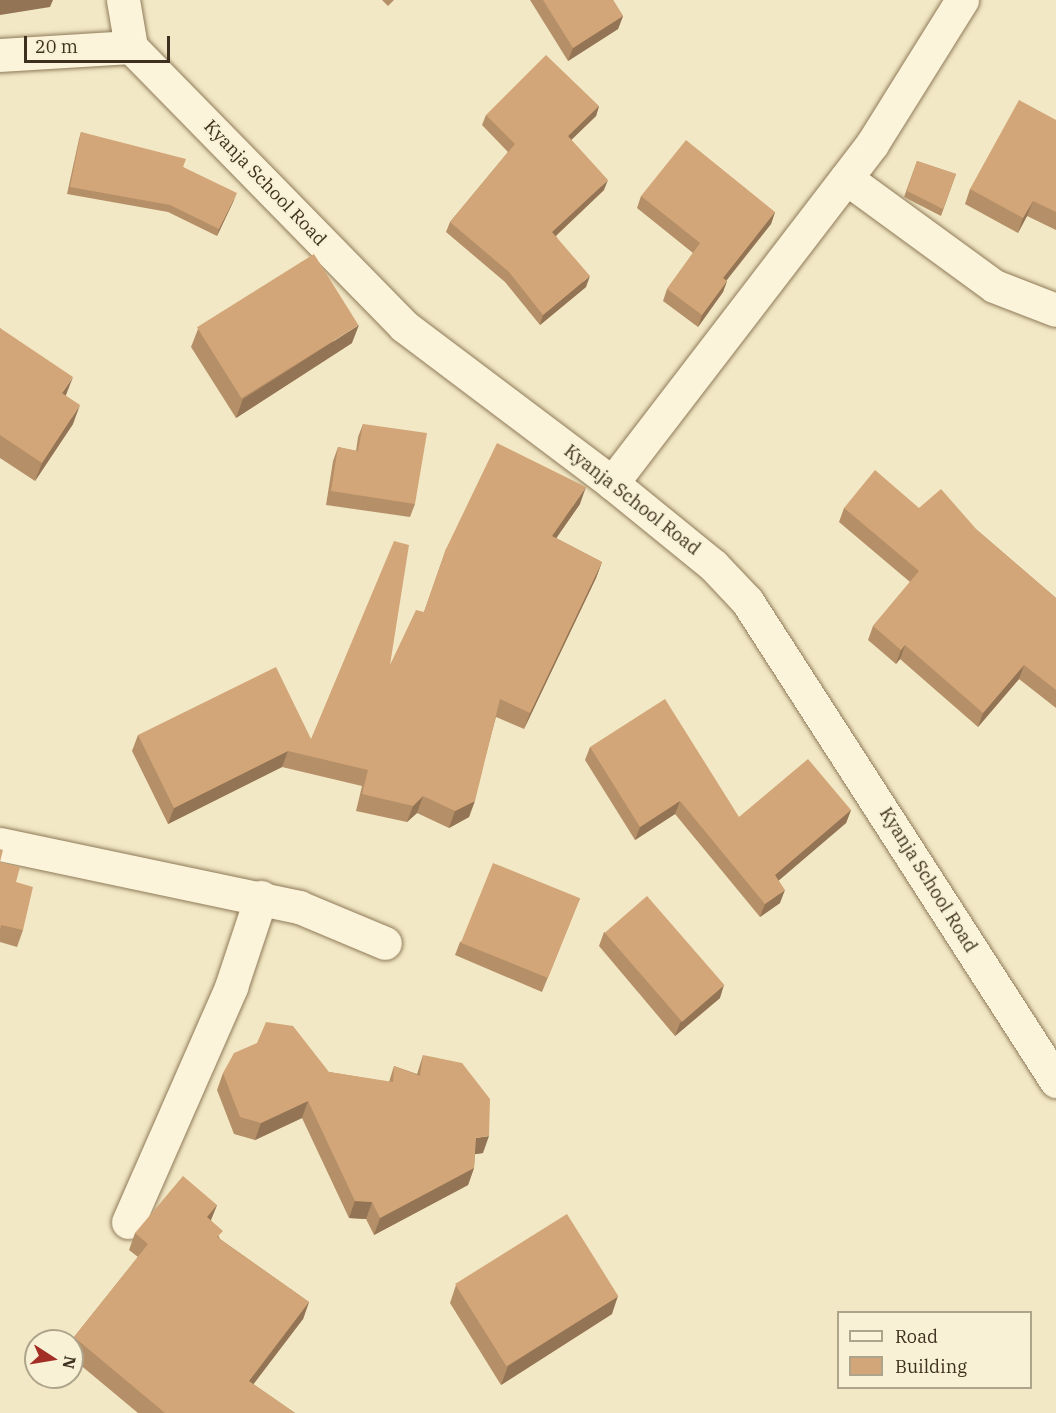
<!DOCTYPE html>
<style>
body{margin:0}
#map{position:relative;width:1056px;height:1413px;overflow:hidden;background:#f2e8c5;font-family:"IBM Plex Serif",serif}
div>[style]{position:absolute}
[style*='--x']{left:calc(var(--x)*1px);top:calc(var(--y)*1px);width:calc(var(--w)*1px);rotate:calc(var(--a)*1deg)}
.roads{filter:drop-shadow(0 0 2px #8f7a59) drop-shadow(0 0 2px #8f7a59)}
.minor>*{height:33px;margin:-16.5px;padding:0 16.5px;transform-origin:16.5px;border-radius:16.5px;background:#fbf4da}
.wall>*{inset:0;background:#b58f67}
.shaded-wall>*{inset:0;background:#937454}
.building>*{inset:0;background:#d2a678;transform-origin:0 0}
span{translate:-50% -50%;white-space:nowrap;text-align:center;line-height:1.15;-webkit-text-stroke:4.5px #f8f1d6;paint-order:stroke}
.street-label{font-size:18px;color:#3e301e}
.legend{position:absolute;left:837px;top:1311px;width:195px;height:78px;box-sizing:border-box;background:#f8f1d6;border:2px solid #aea48c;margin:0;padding:8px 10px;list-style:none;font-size:18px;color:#3e301e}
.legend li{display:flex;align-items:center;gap:12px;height:30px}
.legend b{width:30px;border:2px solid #aea48c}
.north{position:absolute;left:24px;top:1329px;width:60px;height:60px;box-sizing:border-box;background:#f8f1d6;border:2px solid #aea48c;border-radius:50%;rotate:102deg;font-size:16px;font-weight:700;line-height:24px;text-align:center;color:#3e301e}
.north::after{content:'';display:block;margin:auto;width:21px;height:27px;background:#a22e25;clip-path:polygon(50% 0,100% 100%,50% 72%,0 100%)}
.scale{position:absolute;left:24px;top:36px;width:146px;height:27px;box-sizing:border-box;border:3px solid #3e301e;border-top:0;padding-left:8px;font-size:18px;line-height:21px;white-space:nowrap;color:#3e301e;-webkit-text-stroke:4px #f8f1d6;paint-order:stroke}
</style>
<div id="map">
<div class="roads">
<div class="minor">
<div style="--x:123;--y:0;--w:48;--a:80.3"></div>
<div style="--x:131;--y:47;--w:390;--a:45.6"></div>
<div style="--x:404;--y:326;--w:261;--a:37"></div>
<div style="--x:612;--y:483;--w:130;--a:39.1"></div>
<div style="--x:713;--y:565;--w:50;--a:46.6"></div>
<div style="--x:747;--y:601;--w:571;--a:57.23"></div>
<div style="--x:0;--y:55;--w:131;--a:-3.5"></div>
<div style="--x:846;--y:178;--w:183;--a:36.1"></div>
<div style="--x:994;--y:286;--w:66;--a:21.2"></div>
<div style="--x:612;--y:483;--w:427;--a:-52.5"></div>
<div style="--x:872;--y:144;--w:170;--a:-58"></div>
<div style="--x:0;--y:844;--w:306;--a:11.9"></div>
<div style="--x:299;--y:907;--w:93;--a:22.7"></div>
<div style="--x:128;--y:1222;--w:257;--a:-66.3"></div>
<div style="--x:231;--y:987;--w:95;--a:-71.6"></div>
</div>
</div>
<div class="wall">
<div style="clip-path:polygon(382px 0,394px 0,388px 6px)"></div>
<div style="clip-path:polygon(530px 0,613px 0,623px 16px,618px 29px,568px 61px)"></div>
<div style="clip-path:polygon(599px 106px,596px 116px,571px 140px,604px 190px,556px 236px,586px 287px,540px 325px,505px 282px,446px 232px,450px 222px,508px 152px,482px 125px,486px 115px)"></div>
<div style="clip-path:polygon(1056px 120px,1056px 230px,1027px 216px,1018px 233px,965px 204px,970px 189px)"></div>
<div style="clip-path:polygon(81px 132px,183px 167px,234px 200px,217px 236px,168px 212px,67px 194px,79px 139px)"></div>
<div style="clip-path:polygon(917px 161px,956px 174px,941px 216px,904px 197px)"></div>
<div style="clip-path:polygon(641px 196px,775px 212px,771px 224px,726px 280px,727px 281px,723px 292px,698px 327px,663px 301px,667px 289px,693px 253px,637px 208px)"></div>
<div style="clip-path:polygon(0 328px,66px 396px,73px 424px,35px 481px,0 458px)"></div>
<div style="clip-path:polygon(198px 329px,352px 343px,236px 418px,191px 347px)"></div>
<div style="clip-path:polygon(363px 424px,415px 504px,410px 517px,326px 505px,333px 461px,338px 447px,356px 451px,358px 437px)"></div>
<div style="clip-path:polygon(580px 504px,556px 538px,602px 562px,596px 578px,524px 729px,496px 717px,469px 817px,449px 828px,417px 813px,407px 822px,356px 811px,362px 786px,282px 767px,168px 824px,132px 751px,138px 735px,311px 739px,390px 665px,424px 612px,446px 549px)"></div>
<div style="clip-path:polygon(844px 508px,919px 508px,977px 530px,1056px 598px,1056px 708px,1019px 679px,978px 727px,900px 659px,896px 664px,868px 640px,873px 626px,910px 582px,839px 522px)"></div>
<div style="clip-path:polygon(590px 747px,739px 817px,851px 810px,846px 823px,779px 880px,780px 903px,760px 917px,675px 814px,635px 840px,585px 760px)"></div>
<div style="clip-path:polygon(0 862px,16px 882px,23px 930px,17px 947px,0 942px)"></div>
<div style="clip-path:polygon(580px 898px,542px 992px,455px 955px,460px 942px)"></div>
<div style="clip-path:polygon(604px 932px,720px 998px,675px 1036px,599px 946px)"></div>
<div style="clip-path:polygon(423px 1055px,483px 1153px,475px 1154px,474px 1168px,468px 1185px,374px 1235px,366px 1219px,349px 1218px,302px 1118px,255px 1140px,234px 1134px,217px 1090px,223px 1073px,329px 1072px,389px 1082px,394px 1066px,417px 1074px)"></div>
<div style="clip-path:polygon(217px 1205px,211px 1220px,220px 1239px,309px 1302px,303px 1319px,253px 1384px,295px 1413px,138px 1413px,72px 1358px,72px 1342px,74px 1337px,138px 1257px,129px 1250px,135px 1233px)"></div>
<div style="clip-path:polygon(456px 1285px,612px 1314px,501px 1385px,450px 1303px)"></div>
</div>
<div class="shaded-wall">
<div style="clip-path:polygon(0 0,53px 0,50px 7px,0 15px)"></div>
<div style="clip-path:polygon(623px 16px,618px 29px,568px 61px,573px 48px)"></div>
<div style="clip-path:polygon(599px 106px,596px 116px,564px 147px,568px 136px)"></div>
<div style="clip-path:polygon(608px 180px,604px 190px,549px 242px,552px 232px)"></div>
<div style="clip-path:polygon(237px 193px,234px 200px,217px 236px,219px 229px)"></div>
<div style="clip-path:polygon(1033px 201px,1027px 216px,1018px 233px,1023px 218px)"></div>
<div style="clip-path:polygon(775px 212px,771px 224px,719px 290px,723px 278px)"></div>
<div style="clip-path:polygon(590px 276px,586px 287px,540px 325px,543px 315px)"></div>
<div style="clip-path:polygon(727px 281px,723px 292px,698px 327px,702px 315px)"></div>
<div style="clip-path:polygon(359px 325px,352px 343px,236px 418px,243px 399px)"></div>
<div style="clip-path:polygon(73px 377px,66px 395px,55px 412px,62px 393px)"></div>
<div style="clip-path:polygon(80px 405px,73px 424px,35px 481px,42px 463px)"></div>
<div style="clip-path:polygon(586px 487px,580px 504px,546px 553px,552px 536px)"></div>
<div style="clip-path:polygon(602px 562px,596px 578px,524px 729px,530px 713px)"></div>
<div style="clip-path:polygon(905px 645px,900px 659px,896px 664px,901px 650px)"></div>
<div style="clip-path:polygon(1024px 665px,1019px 679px,978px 727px,983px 713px)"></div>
<div style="clip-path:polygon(288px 751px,282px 767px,168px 824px,174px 808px)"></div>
<div style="clip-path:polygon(423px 796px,417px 813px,407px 822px,413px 806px)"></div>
<div style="clip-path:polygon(475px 801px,469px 817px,449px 828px,455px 811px)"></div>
<div style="clip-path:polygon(680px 801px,675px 814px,635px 840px,640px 827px)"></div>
<div style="clip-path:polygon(851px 810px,846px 823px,770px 888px,775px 875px)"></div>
<div style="clip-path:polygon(785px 890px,780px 903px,760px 917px,765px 904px)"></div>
<div style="clip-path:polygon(724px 985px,720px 998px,675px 1036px,680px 1023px)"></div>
<div style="clip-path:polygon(308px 1101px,302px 1118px,255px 1140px,261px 1123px)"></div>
<div style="clip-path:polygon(489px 1136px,483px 1153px,470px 1155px,476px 1138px)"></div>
<div style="clip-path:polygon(474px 1168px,468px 1185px,374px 1235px,380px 1218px)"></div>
<div style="clip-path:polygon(355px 1201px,372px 1202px,366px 1219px,349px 1218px)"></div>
<div style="clip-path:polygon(217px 1205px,210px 1222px,207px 1217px)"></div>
<div style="clip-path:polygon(618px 1296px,612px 1314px,501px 1385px,508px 1366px)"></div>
<div style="clip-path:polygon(309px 1302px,303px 1319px,243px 1398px,249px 1381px)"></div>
</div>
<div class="building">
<div style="clip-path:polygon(543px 0,613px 0,623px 16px,573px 48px)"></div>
<div style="clip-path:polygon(546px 55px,599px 106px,568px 136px,608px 180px,552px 232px,590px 276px,543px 315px,509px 272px,450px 222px,515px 144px,486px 115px)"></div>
<div style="clip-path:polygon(1019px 100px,1056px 120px,1056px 212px,1033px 201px,1023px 218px,970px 189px)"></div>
<div style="clip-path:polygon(81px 132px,186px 159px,183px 167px,237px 193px,219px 229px,170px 205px,70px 187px)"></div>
<div style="clip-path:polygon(686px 140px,775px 212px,723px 278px,727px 281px,702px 315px,667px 289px,700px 243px,641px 196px)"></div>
<div style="clip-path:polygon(917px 161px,956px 174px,943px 209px,907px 191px)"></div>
<div style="left:314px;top:254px;width:84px;height:138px;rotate:58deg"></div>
<div style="clip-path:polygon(0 328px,73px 377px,62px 393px,80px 405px,42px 463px,0 435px)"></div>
<div style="clip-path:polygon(363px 424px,427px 433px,415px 504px,331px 491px,338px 447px,358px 451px)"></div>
<div style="clip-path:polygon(497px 443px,586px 487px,552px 536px,602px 562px,530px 713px,500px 699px,475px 801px,455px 811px,423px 796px,413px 806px,362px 794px,368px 770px,288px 751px,174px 808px,138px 735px,276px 667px,311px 739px,394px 541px,409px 545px,390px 665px,416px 610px,424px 612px,446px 549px)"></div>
<div style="clip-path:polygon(875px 470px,919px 508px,941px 489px,977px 530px,1056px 598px,1056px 690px,1024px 665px,983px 713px,905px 645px,901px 650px,873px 626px,919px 571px,844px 508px)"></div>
<div style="clip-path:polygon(665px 699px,739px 817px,808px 759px,851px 810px,775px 875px,785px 890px,765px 904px,680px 801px,640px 827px,590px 747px)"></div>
<div style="clip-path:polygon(0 849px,3px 850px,0 862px)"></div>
<div style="clip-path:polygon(0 862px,20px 867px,16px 882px,33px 887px,23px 930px,1px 925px,0 930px)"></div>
<div style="left:493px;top:863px;width:94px;height:86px;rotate:22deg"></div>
<div style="left:647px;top:896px;width:118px;height:56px;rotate:49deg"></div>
<div style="clip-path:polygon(266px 1022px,293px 1026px,329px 1072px,393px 1082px,394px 1066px,420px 1076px,423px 1055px,462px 1063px,490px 1099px,489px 1136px,476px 1138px,474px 1168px,380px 1218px,372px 1202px,355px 1201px,308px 1101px,261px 1123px,240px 1117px,223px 1073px,234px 1053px,257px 1043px)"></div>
<div style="clip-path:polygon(183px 1176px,217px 1205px,207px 1217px,223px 1231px,217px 1237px,309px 1302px,249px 1381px,295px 1413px,165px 1413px,74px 1337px,148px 1244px,135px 1233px)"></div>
<div style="left:567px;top:1214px;width:97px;height:132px;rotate:58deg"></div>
</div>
<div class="street-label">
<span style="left:265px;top:183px;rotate:46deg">Kyanja School Road</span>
<span style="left:632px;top:500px;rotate:38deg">Kyanja School Road</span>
<span style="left:928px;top:880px;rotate:58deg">Kyanja School Road</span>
</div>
<ul class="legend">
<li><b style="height:8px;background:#fbf4da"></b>Road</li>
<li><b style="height:16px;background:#d2a678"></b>Building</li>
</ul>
<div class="north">N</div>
<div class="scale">20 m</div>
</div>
